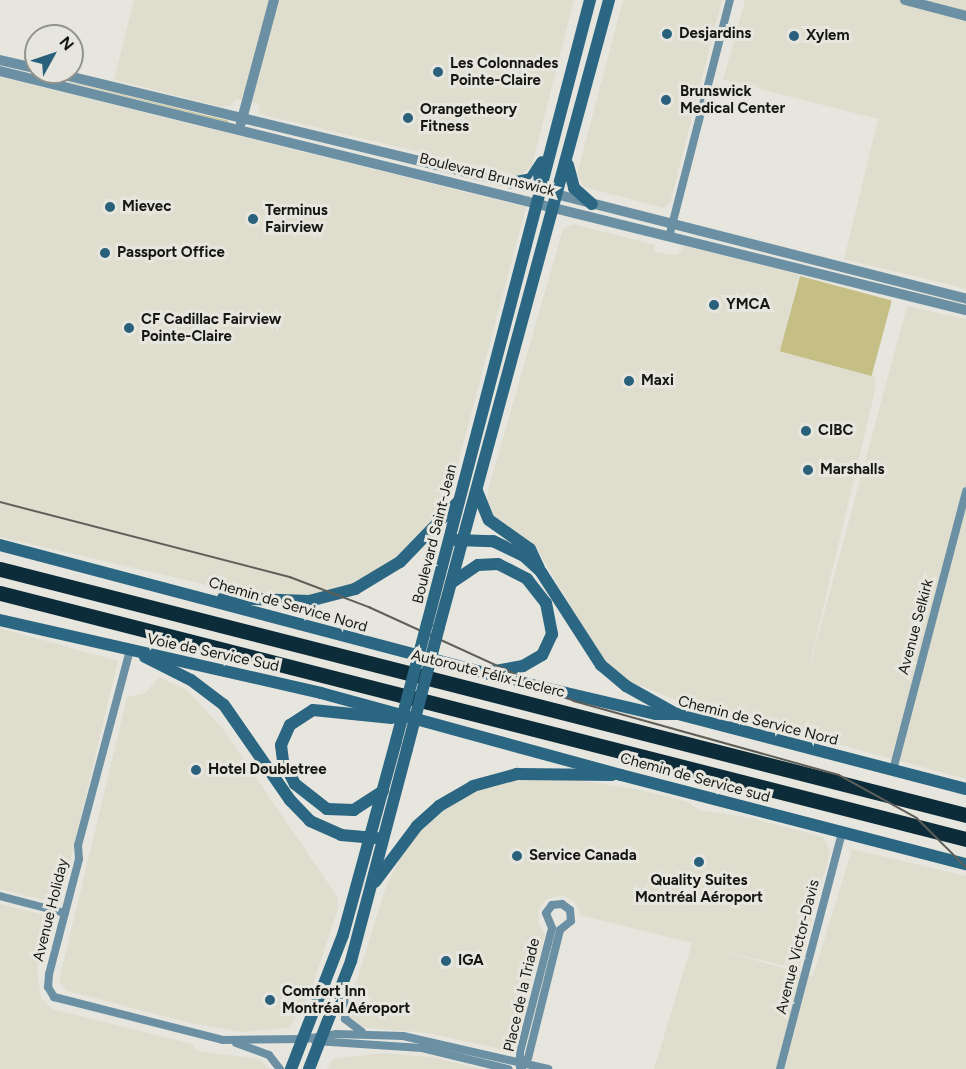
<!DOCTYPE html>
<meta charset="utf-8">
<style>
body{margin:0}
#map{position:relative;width:966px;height:1069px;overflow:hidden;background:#e7e6de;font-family:Figtree,sans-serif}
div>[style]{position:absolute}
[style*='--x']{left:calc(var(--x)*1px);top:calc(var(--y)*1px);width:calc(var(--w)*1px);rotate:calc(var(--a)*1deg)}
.built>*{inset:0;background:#dfdece}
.green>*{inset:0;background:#c5be85;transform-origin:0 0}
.minor>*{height:8px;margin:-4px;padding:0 4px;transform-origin:4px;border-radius:4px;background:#6b90a3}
.tertiary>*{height:10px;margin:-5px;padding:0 5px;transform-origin:5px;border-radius:5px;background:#6b90a3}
.secondary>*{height:12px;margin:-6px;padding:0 6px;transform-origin:6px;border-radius:6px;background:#2b6682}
.motorway>*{height:15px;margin:-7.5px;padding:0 7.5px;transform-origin:7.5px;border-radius:7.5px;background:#0d2c3a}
.tram>*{height:1.5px;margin:-0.75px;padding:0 0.75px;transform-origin:0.75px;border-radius:0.75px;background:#5f5e59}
.secondary-bridge>*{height:12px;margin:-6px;padding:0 6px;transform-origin:6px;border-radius:6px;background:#2b6682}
.dots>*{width:16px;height:16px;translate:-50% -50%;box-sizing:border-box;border:3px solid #e7e6de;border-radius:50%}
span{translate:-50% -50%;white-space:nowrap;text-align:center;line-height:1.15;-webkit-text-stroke:6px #e7e6de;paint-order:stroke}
.poi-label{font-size:15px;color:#161613;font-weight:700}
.left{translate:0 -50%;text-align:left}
.street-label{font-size:15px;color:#161613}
.north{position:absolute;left:24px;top:24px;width:60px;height:60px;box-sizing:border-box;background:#e7e6de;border:2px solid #93938d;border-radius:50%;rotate:50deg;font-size:16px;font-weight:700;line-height:24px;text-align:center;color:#161613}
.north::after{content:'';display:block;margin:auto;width:21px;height:27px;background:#29607b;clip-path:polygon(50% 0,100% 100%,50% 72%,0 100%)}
</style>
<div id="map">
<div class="built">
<div style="clip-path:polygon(134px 0,574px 0,532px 166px,520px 176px,259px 114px,259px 104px,236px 99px,232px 105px,222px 107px,114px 80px)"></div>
<div style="clip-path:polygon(623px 0,722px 0,670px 203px,663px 208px,584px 187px,577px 174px)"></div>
<div style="clip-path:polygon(745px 0,966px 0,966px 289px,844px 259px,878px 119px,723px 80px)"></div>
<div style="clip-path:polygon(0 77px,526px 207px,451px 490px,436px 517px,399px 556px,359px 582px,316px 596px,237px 592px,0 537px)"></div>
<div style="clip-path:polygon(574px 224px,655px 245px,654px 252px,677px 255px,684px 246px,799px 274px,780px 351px,875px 376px,875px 391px,807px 676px,907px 306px,966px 319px,966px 779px,804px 735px,721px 718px,629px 681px,601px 657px,537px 549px,493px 519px,487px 506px,488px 490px,563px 229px)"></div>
<div style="clip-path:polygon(0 628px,118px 661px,60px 904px,0 889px)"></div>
<div style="clip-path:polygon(159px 677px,187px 690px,223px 729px,337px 896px,338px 909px,308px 999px,289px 1028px,243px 1032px,190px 1023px,67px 991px,59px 981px,127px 697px,145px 693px)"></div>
<div style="clip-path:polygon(515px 780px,576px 780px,637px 789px,688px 802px,700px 810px,751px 818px,823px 837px,830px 851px,799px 969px,719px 950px,813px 976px,852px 849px,966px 876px,966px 1069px,654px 1069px,692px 943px,580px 915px,575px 902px,562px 895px,545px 900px,538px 911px,539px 925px,545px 934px,512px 1052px,428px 1033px,359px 1027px,349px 1017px,351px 999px,385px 889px,401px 856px,420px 829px,448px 807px,487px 786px)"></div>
<div style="clip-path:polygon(0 904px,44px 915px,51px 922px,37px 969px,41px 998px,53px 1009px,192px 1044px,198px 1051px,259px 1059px,269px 1069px,0 1069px)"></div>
<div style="clip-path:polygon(382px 1053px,431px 1057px,482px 1069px,327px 1069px,333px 1059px)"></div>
</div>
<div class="green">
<div style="clip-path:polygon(49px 77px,50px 77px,229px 121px,228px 122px)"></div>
<div style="left:800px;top:276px;width:95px;height:78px;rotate:15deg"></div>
</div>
<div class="minor">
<div style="--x:669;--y:237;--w:245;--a:-75.6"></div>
<div style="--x:130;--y:650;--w:202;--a:104.9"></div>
<div style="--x:78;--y:845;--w:14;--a:86"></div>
<div style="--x:79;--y:859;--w:119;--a:104.6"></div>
<div style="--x:49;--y:974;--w:13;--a:94"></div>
<div style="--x:48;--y:987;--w:12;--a:59"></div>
<div style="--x:54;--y:997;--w:174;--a:14.3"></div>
<div style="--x:223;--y:1040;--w:82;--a:-0.7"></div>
<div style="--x:305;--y:1039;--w:31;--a:-9"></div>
<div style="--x:336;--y:1034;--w:67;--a:1.7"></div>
<div style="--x:403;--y:1036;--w:149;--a:12.8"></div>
<div style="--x:893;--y:770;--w:288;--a:-75.3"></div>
<div style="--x:0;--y:896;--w:67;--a:14.7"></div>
<div style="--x:344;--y:986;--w:33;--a:88"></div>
<div style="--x:345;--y:1019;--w:21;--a:37"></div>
<div style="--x:315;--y:1041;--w:107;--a:3.7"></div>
<div style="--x:422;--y:1048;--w:89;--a:13.7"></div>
<div style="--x:236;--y:1043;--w:35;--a:20"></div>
<div style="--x:269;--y:1055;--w:18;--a:52"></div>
<div style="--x:520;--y:1069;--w:17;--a:-90"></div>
<div style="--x:520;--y:1052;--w:128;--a:-75.5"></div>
<div style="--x:552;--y:928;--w:16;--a:-112"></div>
<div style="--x:546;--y:913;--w:10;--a:-53"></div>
<div style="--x:552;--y:905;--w:10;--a:-6"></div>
<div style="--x:562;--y:904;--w:10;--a:37"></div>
<div style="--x:570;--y:910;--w:11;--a:85"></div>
<div style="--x:571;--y:921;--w:14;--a:141"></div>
<div style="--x:560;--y:930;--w:132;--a:104"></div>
<div style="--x:528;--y:1058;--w:13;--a:122"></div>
<div style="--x:780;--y:1069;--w:245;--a:-75.3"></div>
</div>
<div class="tertiary">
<div style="--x:905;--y:0;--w:63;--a:14.7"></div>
<div style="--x:0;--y:60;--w:37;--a:13"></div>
<div style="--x:0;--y:71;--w:995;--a:13.9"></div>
<div style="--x:52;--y:72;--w:494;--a:13.6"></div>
<div style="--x:532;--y:188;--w:448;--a:14.3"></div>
<div style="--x:241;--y:123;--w:127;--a:-75"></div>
</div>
<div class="secondary">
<div style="--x:568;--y:165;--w:24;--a:75"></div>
<div style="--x:574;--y:188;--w:24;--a:42"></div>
<div style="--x:511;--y:183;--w:20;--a:-11"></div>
<div style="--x:531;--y:179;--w:20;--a:-57"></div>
<div style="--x:477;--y:491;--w:31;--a:68"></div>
<div style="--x:489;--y:520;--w:50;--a:35.3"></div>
<div style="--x:530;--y:549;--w:21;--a:65"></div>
<div style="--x:455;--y:540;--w:38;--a:2"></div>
<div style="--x:493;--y:541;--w:34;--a:26"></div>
<div style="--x:524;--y:556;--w:23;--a:43"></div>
<div style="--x:541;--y:572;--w:111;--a:57.2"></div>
<div style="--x:601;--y:665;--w:33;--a:40"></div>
<div style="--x:626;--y:686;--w:57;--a:29.2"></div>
<div style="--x:0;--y:545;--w:533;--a:14.79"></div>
<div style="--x:515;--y:681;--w:145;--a:13.2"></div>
<div style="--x:656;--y:714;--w:22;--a:0"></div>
<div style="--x:678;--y:714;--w:298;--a:14.6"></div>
<div style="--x:451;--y:583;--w:32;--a:-34"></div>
<div style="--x:478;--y:565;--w:20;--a:-3"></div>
<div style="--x:498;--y:564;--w:33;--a:27"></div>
<div style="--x:527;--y:579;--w:31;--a:52"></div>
<div style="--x:546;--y:603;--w:32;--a:79"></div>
<div style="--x:552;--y:634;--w:23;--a:115"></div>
<div style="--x:542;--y:655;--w:22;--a:150"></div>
<div style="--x:523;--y:666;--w:34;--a:170"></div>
<div style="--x:223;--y:598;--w:86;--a:2"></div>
<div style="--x:309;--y:601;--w:48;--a:-14.6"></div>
<div style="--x:355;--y:589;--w:52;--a:-31"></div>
<div style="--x:400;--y:562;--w:85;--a:-46"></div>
<div style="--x:0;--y:620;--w:329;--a:12.8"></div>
<div style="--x:321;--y:693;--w:311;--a:15.3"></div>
<div style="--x:621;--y:775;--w:356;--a:14.5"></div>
<div style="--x:427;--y:624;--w:645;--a:-75.36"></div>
<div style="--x:439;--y:627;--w:650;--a:-74.83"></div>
<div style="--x:145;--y:657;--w:51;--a:26.6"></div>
<div style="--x:191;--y:680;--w:41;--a:37.1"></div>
<div style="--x:224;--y:705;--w:116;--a:55.2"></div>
<div style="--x:290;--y:800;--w:29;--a:46"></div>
<div style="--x:310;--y:821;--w:34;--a:24"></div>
<div style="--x:341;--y:835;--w:37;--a:5"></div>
<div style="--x:383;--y:791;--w:35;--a:147"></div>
<div style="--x:354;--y:810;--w:27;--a:-178"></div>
<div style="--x:327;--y:809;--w:41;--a:-142"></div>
<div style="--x:295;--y:784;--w:26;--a:-118"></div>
<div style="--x:283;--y:761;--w:16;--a:-97"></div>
<div style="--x:281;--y:745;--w:22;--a:-66"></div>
<div style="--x:290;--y:725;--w:27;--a:-33"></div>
<div style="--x:313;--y:710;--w:79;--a:5.8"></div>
<div style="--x:375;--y:882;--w:70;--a:-53.1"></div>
<div style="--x:417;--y:826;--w:30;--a:-42"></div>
<div style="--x:439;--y:806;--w:39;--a:-30"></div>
<div style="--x:473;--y:786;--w:46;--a:-15.3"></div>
<div style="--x:517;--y:774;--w:95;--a:0.6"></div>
<div style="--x:291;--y:1069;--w:144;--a:-68.8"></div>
<div style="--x:343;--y:935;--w:201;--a:-74.7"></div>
<div style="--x:309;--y:1069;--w:116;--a:-68.7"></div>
<div style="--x:351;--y:961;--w:219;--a:-75.2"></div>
</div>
<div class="motorway">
<div style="--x:0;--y:569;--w:997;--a:14.29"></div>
<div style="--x:0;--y:593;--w:997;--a:14.29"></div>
</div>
<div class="tram">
<div style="--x:0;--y:502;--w:300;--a:14.5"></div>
<div style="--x:290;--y:577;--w:85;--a:20.8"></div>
<div style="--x:369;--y:607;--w:226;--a:24.6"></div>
<div style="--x:574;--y:701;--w:275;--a:15.6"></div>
<div style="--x:839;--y:775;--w:89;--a:28.9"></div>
<div style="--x:917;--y:818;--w:69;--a:45"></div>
</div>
<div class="secondary-bridge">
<div style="--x:396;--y:741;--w:121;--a:-75.2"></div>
<div style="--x:407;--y:749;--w:126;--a:-75.3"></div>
</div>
<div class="dots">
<div style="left:667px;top:34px;background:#29607b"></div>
<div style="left:794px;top:36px;background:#29607b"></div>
<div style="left:438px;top:72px;background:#29607b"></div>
<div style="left:666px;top:100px;background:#29607b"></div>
<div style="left:408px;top:118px;background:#29607b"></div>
<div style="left:110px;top:207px;background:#29607b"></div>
<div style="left:253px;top:219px;background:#29607b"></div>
<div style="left:105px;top:253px;background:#29607b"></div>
<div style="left:714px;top:305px;background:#29607b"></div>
<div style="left:129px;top:328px;background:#29607b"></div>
<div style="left:629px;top:381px;background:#29607b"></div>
<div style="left:806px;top:431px;background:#29607b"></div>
<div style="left:808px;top:470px;background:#29607b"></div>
<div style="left:196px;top:770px;background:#29607b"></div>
<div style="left:517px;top:856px;background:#29607b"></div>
<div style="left:699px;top:862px;background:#29607b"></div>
<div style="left:446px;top:961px;background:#29607b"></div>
<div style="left:270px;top:1000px;background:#29607b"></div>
</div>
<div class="poi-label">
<span class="left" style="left:679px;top:34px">Desjardins</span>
<span class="left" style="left:806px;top:36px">Xylem</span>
<span class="left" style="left:450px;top:72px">Les Colonnades<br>Pointe-Claire</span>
<span class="left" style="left:680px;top:100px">Brunswick<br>Medical Center</span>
<span class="left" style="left:420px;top:118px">Orangetheory<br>Fitness</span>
<span class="left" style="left:122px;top:207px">Mievec</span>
<span class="left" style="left:265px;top:219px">Terminus<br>Fairview</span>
<span class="left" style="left:117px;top:253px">Passport Office</span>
<span class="left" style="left:726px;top:305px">YMCA</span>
<span class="left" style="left:141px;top:328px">CF Cadillac Fairview<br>Pointe-Claire</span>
<span class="left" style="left:641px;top:381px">Maxi</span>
<span class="left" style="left:818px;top:431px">CIBC</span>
<span class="left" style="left:820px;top:470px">Marshalls</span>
<span class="left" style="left:208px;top:770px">Hotel Doubletree</span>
<span class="left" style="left:529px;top:856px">Service Canada</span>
<span style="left:699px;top:889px">Quality Suites<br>Montréal Aéroport</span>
<span class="left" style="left:458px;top:961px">IGA</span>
<span class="left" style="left:282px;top:1000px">Comfort Inn<br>Montréal Aéroport</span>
</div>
<div class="street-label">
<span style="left:487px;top:175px;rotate:14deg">Boulevard Brunswick</span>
<span style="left:435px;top:534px;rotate:-76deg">Boulevard Saint-Jean</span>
<span style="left:288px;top:605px;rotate:16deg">Chemin de Service Nord</span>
<span style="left:916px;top:627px;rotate:-75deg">Avenue Selkirk</span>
<span style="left:213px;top:653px;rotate:12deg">Voie de Service Sud</span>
<span style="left:488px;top:674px;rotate:14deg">Autoroute Félix-Leclerc</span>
<span style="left:758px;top:721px;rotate:14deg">Chemin de Service Nord</span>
<span style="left:695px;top:778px;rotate:15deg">Chemin de Service sud</span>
<span style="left:51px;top:910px;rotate:-76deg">Avenue Holiday</span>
<span style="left:798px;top:947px;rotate:-76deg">Avenue Victor-Davis</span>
<span style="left:522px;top:995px;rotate:-77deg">Place de la Triade</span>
</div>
<div class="north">N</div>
</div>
